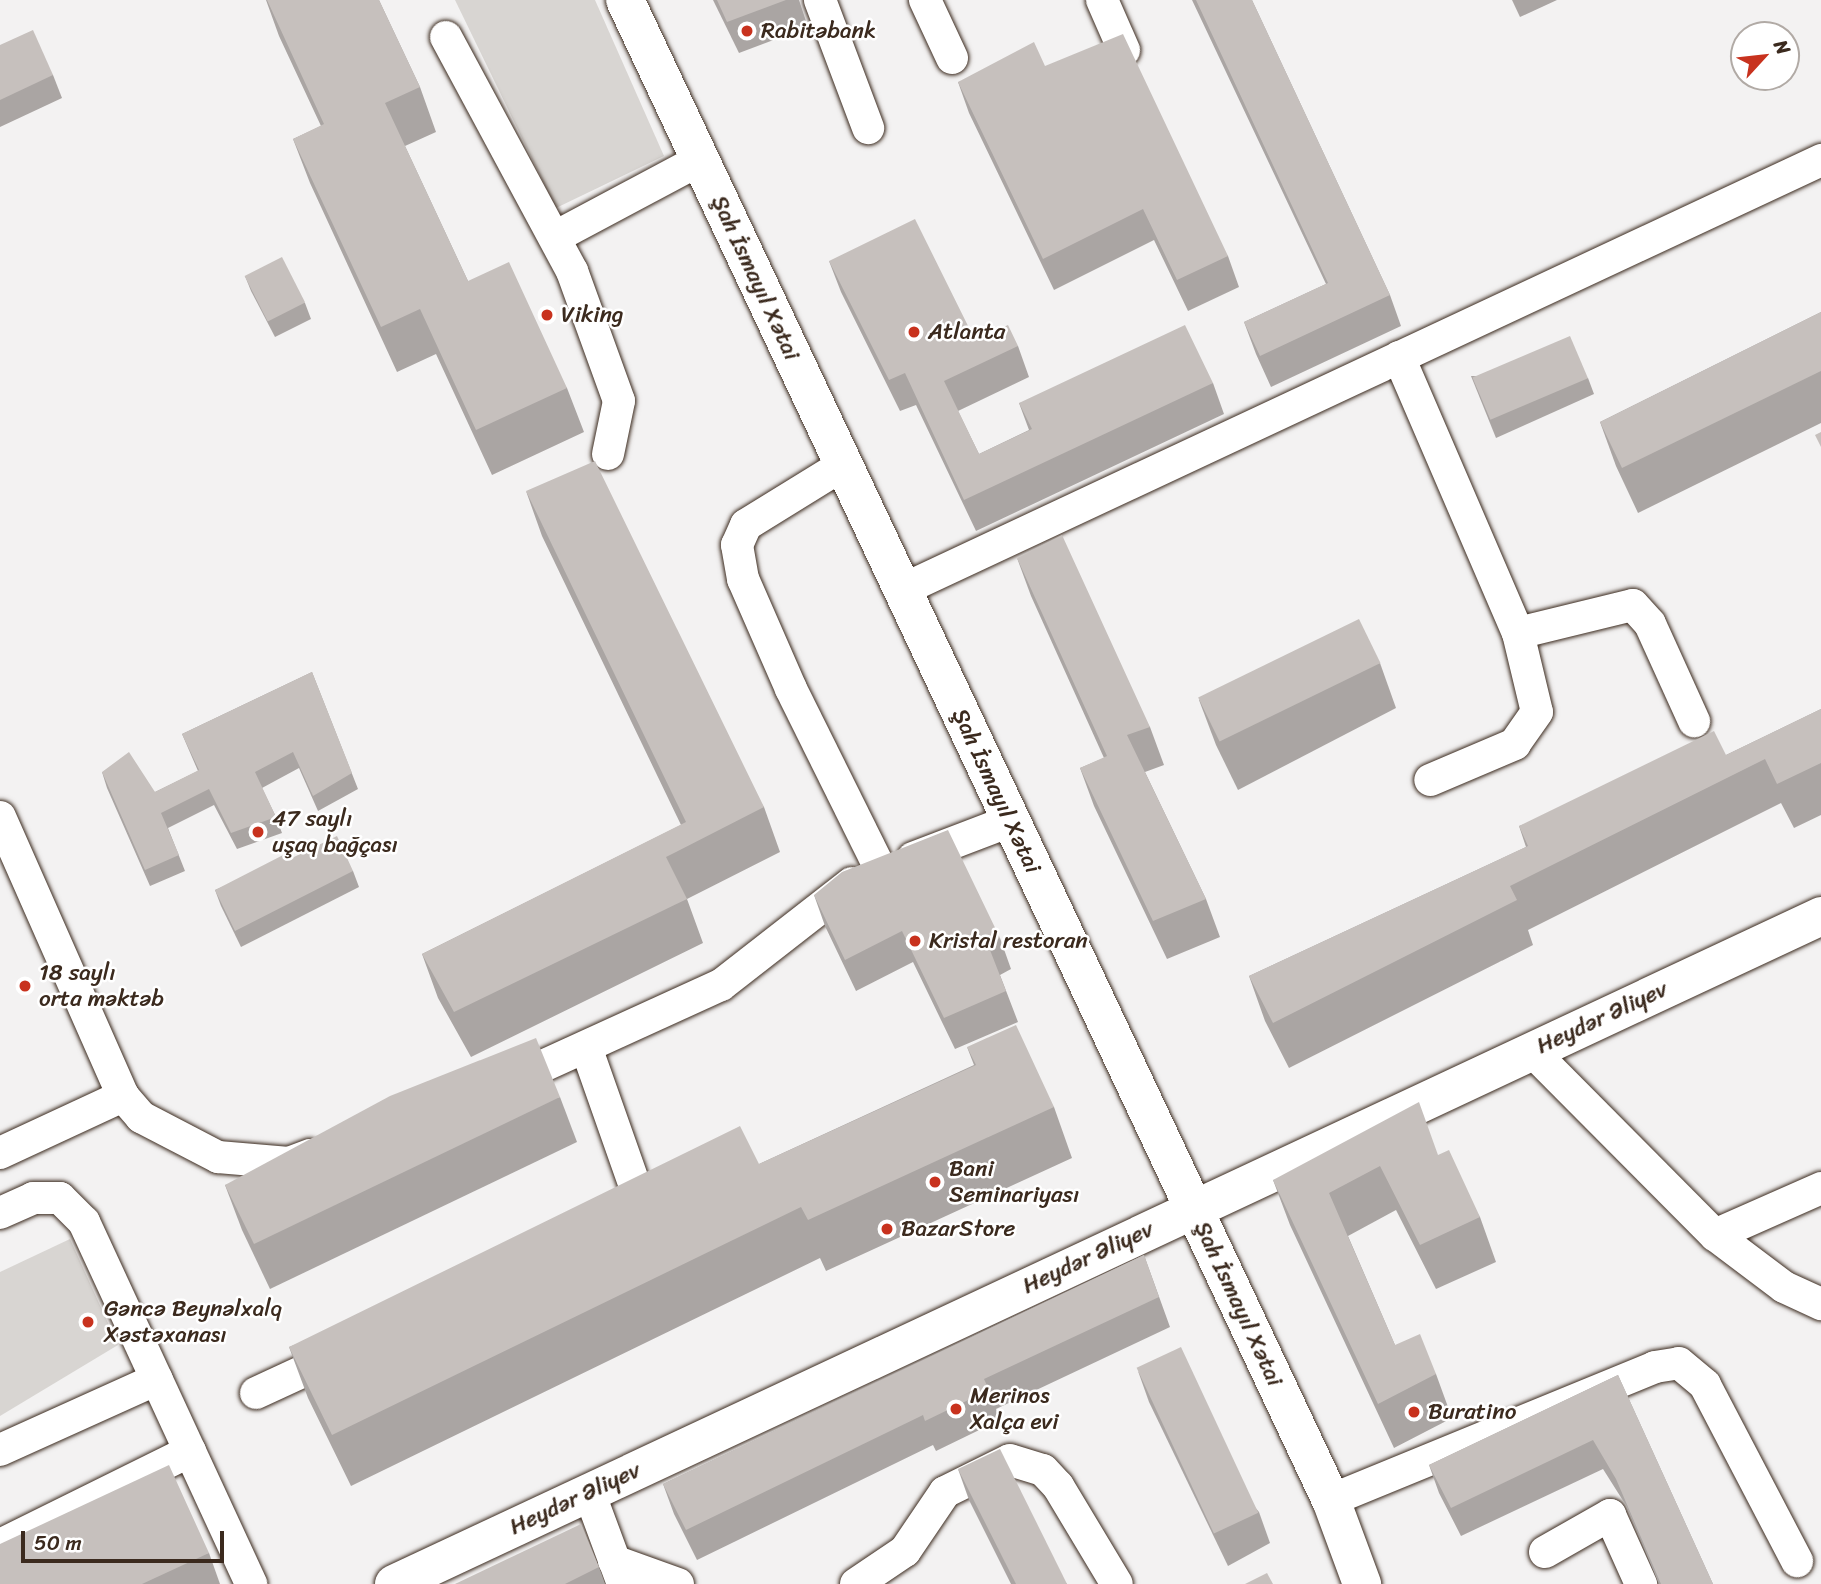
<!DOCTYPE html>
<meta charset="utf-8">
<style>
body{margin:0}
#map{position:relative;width:1821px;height:1584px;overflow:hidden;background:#f3f2f2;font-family:Sriracha,sans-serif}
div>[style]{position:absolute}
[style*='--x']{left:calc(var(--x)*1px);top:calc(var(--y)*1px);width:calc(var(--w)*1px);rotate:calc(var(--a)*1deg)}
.green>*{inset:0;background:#d8d5d2}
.roads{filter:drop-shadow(0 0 2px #3b2a1e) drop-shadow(0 0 2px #3b2a1e)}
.minor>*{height:32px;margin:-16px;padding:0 16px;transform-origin:16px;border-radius:16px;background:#fff}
.major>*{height:38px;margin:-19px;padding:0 19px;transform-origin:19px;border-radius:19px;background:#fff}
.wall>*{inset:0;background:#aaa5a3}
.building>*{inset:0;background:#c6c0bd;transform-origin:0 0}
.dots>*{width:19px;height:19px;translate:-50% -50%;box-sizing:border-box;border:4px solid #fff;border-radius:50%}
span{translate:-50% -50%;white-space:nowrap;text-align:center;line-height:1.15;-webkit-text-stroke:5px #fff;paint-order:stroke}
.poi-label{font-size:23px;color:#3b2a1e}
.left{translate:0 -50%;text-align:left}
.street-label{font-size:23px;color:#3b2a1e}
.north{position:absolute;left:1730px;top:21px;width:70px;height:70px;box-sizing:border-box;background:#fff;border:2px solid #b1aaa5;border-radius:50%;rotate:63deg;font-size:19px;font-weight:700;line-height:28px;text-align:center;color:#3b2a1e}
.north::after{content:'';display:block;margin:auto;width:24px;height:32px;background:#c8321e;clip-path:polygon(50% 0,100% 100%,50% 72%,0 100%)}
.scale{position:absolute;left:21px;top:1531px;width:203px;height:32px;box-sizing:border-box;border:4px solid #3b2a1e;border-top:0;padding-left:9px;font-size:21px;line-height:24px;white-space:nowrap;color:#3b2a1e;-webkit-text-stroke:5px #fff;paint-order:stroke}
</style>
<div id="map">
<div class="green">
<div style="clip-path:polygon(455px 0,595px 0,664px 156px,556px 208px)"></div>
<div style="clip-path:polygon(70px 1239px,118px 1345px,0 1416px,0 1272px)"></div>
</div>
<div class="roads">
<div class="minor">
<div style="--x:820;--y:0;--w:137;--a:69.4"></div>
<div style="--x:925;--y:0;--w:64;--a:65"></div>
<div style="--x:1102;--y:0;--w:55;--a:66.3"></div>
<div style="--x:446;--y:37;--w:266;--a:61.7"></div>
<div style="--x:572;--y:271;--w:138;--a:70.1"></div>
<div style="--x:619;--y:401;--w:54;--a:101.7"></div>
<div style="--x:555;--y:237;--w:164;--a:-28"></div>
<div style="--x:1399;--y:357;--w:301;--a:66.7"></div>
<div style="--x:1518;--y:633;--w:81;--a:76.5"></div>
<div style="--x:1537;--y:712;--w:39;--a:125"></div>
<div style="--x:1515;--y:744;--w:92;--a:157"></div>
<div style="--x:843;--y:465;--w:114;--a:148.3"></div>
<div style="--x:746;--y:525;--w:22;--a:114"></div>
<div style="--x:737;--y:545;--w:35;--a:80"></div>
<div style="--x:743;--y:579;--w:120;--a:66.4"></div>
<div style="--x:791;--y:689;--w:202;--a:63.6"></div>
<div style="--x:902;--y:590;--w:1015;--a:-25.07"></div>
<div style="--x:1518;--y:633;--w:118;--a:-13.7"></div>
<div style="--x:1633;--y:605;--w:25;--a:48"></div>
<div style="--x:1650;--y:624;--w:107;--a:65.6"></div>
<div style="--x:0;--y:817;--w:305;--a:66.2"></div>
<div style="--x:123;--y:1096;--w:28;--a:49"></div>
<div style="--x:141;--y:1117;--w:87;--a:27.5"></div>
<div style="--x:218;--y:1157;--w:71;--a:4.8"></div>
<div style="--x:289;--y:1163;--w:22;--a:-21"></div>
<div style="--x:913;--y:858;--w:104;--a:-20.9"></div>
<div style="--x:586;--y:1047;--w:175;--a:70.6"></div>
<div style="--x:644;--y:1212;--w:5;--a:158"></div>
<div style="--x:1532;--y:1051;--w:260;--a:45.2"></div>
<div style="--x:1715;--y:1235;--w:86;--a:37"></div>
<div style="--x:1784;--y:1287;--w:41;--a:24.7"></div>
<div style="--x:510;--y:1081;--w:232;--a:-24.5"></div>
<div style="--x:721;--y:985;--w:166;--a:-37.9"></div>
<div style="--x:0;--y:1153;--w:136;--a:-24.9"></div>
<div style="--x:0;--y:1213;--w:36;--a:-24"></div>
<div style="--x:33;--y:1198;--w:27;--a:0"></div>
<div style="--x:60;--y:1198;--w:34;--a:45"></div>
<div style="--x:84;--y:1222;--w:399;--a:65.2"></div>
<div style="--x:1715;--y:1235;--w:116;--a:-23.9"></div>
<div style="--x:256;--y:1393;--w:88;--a:-24.8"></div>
<div style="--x:0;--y:1450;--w:172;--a:-24.3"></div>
<div style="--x:589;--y:1492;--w:98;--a:69.7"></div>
<div style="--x:1331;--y:1500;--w:350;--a:-22.3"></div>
<div style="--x:1655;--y:1367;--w:24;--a:-9"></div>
<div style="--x:1679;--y:1363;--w:34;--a:40"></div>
<div style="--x:1705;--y:1385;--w:199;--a:62.4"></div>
<div style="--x:0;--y:1545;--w:212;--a:-26.3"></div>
<div style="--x:1545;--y:1552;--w:75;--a:-29.6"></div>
<div style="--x:1610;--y:1515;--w:76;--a:65.8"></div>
<div style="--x:614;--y:1561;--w:68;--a:19.8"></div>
<div style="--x:856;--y:1584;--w:59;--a:-34"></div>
<div style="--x:905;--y:1551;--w:71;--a:-55.9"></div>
<div style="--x:945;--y:1492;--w:72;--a:-26.2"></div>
<div style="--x:1010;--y:1460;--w:34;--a:17"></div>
<div style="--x:1043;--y:1470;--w:22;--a:47"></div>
<div style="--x:1058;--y:1486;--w:114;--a:59"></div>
</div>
<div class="major">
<div style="--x:625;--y:0;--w:1658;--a:64.8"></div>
<div style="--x:1331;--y:1500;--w:90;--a:69.7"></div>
<div style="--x:394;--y:1584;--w:1576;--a:-25.08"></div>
</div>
</div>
<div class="wall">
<div style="clip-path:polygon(266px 0,379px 0,420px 87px,436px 132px,405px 146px,468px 281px,567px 388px,584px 432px,492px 475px,436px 354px,397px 372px,310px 183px,293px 139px,321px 126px,279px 36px)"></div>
<div style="clip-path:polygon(713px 0,799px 0,808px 27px,739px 53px)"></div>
<div style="clip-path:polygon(1192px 0,1252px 0,1390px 295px,1401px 326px,1271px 387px,1256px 354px,1244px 322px,1326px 284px)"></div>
<div style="clip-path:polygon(1512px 0,1557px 0,1520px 17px)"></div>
<div style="clip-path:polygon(0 45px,53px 75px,62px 98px,0 127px)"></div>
<div style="clip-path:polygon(1045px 66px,1228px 256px,1239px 287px,1188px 311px,1154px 240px,1054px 290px,969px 113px,958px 82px)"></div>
<div style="clip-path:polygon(829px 261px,975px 340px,1018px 346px,1029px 377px,958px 411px,979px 454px,1029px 430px,1019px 403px,1213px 383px,1224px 414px,976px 531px,916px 405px,900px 411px,841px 292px)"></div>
<div style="clip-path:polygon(245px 276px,305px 303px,311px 319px,275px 337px,251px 291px)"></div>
<div style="clip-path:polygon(1821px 312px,1821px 423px,1638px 513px,1616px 466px,1600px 422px)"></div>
<div style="clip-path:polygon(1471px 376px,1588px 378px,1594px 394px,1496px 438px)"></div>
<div style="clip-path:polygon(526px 491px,764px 807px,780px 852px,687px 899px,703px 943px,471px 1057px,438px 998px,422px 954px,681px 825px,542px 536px)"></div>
<div style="clip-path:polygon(1017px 558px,1150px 727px,1164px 765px,1145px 772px,1206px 899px,1220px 937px,1167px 959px,1094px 806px,1080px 768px,1104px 758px,1031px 596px)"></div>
<div style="clip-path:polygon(1380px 663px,1396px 708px,1238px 790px,1216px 745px,1199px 700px)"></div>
<div style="clip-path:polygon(312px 672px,358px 789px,318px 811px,299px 768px,262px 788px,276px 817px,282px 833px,237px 849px,214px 805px,168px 828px,185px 871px,150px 886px,107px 788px,102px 772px,155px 792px,198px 771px,182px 734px)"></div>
<div style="clip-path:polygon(1821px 709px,1821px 815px,1794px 828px,1781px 803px,1528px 930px,1533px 945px,1289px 1068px,1265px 1021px,1249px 976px,1526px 847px,1519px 826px,1726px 755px)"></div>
<div style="clip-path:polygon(294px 857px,353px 871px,359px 887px,241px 947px,221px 906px,215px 890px)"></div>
<div style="clip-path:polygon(814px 895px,1000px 938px,1011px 969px,1000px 975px,1018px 1022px,955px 1049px,913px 962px,856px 991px,825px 926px)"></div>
<div style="clip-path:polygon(967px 1047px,1054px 1107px,1072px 1158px,826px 1271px,820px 1258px,351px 1486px,308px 1398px,289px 1347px,759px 1164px,974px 1065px)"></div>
<div style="clip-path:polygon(560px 1097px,577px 1142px,270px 1289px,242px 1230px,225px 1185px)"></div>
<div style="clip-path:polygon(1438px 1155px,1480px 1217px,1496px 1262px,1436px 1289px,1396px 1210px,1348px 1236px,1395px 1345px,1436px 1374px,1452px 1418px,1394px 1448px,1290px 1225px,1273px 1180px)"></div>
<div style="clip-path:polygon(1144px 1255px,1170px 1327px,996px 1409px,1000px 1420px,936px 1451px,933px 1445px,697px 1560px,674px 1514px,663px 1484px)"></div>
<div style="clip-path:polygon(1138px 1371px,1259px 1512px,1270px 1543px,1228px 1566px,1149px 1402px)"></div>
<div style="clip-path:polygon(1618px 1375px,1713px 1584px,1659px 1584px,1627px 1507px,1603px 1469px,1461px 1536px,1439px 1493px,1429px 1465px)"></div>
<div style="clip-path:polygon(958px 1469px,1067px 1584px,1011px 1584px,969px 1500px)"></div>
<div style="clip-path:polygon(209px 1553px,220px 1584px,0 1584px)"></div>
<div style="clip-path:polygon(599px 1567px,605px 1584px,455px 1584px)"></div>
</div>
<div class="building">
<div style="clip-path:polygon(267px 0,379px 0,420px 87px,385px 103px,468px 281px,509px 262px,567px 388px,476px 430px,420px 309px,381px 327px,293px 139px,324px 124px)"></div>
<div style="clip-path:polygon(717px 0,786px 0,727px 22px)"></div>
<div style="clip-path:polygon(1196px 0,1252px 0,1390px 295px,1260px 356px,1244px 322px,1328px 283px)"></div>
<div style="clip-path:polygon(33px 30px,53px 75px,0 100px,0 45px)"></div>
<div style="clip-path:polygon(1123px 34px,1228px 256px,1177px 280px,1143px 209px,1043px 259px,958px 82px,1034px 42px,1045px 66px)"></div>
<div style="clip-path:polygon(915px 219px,975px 340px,1008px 325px,1018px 346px,944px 381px,979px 454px,1032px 429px,1019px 403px,1185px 325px,1213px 383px,964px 500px,905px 373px,889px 380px,829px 261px)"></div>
<div style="left:282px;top:257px;width:51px;height:42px;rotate:63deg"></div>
<div style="clip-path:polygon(1821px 312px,1821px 371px,1622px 468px,1600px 422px)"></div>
<div style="left:1570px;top:336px;width:46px;height:106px;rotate:67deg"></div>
<div style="clip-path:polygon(1821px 432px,1821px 447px,1815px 435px)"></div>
<div style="clip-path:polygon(595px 461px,764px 807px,666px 857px,687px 899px,454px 1012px,422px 954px,686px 822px,526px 491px)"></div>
<div style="clip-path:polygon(1062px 535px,1150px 727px,1127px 735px,1206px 899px,1153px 921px,1080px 768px,1107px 756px,1017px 558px)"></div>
<div style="left:1359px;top:619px;width:49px;height:179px;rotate:64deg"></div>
<div style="clip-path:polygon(312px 672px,352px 773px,313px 796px,293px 752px,255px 772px,276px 817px,231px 833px,209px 789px,161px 813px,179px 855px,145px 870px,102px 772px,129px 752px,155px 792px,199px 770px,182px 734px)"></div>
<div style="clip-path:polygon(1821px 709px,1821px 763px,1777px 784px,1765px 759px,1510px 886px,1517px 900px,1273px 1023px,1249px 976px,1528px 846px,1519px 826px,1714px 731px,1726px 755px)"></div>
<div style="clip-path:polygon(948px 830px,1000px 938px,988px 945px,1006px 991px,944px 1018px,902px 931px,845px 960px,814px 895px,842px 872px)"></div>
<div style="clip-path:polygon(337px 836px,353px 871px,235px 931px,215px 890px,291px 851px,294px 857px)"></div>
<div style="clip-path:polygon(1016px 1025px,1054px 1107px,808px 1220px,801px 1207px,332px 1435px,289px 1347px,740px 1126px,759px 1164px,976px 1065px,967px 1047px)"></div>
<div style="clip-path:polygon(536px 1038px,560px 1097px,254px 1244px,225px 1185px,390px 1096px)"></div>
<div style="clip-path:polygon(1419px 1102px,1438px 1155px,1449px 1150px,1480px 1217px,1420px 1245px,1380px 1166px,1329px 1193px,1395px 1345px,1420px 1334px,1436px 1374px,1378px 1404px,1273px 1180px)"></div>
<div style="clip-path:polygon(1144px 1255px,1159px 1297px,984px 1379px,989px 1390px,925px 1421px,923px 1415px,686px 1530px,663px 1484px)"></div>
<div style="left:1181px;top:1347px;width:183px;height:49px;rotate:65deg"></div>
<div style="clip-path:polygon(1618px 1375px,1713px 1584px,1661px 1584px,1616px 1479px,1593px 1440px,1451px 1508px,1429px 1465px)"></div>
<div style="clip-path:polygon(1000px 1449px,1067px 1584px,1016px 1584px,958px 1469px)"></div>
<div style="clip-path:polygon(169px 1465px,209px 1553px,142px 1584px,0 1584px,0 1544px)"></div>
<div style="clip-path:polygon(581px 1524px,599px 1567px,565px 1584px,455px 1584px)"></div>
<div style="clip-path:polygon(1267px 1573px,1273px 1584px,1245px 1584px)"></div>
</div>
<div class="dots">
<div style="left:747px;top:31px;background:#c8321e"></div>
<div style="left:547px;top:315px;background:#c8321e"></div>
<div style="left:914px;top:332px;background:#c8321e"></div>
<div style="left:258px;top:832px;background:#c8321e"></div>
<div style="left:915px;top:941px;background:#c8321e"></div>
<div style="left:25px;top:986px;background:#c8321e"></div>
<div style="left:935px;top:1182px;background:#c8321e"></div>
<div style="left:887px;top:1229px;background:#c8321e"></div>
<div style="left:88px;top:1322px;background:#c8321e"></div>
<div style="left:956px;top:1409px;background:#c8321e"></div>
<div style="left:1414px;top:1412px;background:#c8321e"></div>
</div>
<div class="poi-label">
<span class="left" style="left:761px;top:31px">Rabitəbank</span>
<span class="left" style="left:561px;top:315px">Viking</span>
<span class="left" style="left:928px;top:332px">Atlanta</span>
<span class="left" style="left:272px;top:832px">47 saylı<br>uşaq bağçası</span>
<span class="left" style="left:929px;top:941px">Kristal restoran</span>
<span class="left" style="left:39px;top:986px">18 saylı<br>orta məktəb</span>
<span class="left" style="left:949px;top:1182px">Bani<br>Seminariyası</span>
<span class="left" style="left:901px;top:1229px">BazarStore</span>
<span class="left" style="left:104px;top:1322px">Gəncə Beynəlxalq<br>Xəstəxanası</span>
<span class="left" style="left:970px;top:1409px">Merinos<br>Xalça evi</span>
<span class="left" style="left:1428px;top:1412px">Buratino</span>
</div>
<div class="street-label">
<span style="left:755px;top:278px;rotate:65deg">Şah İsmayıl Xətai</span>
<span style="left:996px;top:791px;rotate:65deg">Şah İsmayıl Xətai</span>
<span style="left:1602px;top:1018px;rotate:-25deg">Heydər Əliyev</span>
<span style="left:1088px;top:1258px;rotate:-25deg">Heydər Əliyev</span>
<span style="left:1238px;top:1304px;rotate:65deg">Şah İsmayıl Xətai</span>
<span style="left:575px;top:1499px;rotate:-25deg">Heydər Əliyev</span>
</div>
<div class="north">N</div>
<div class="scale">50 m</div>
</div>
